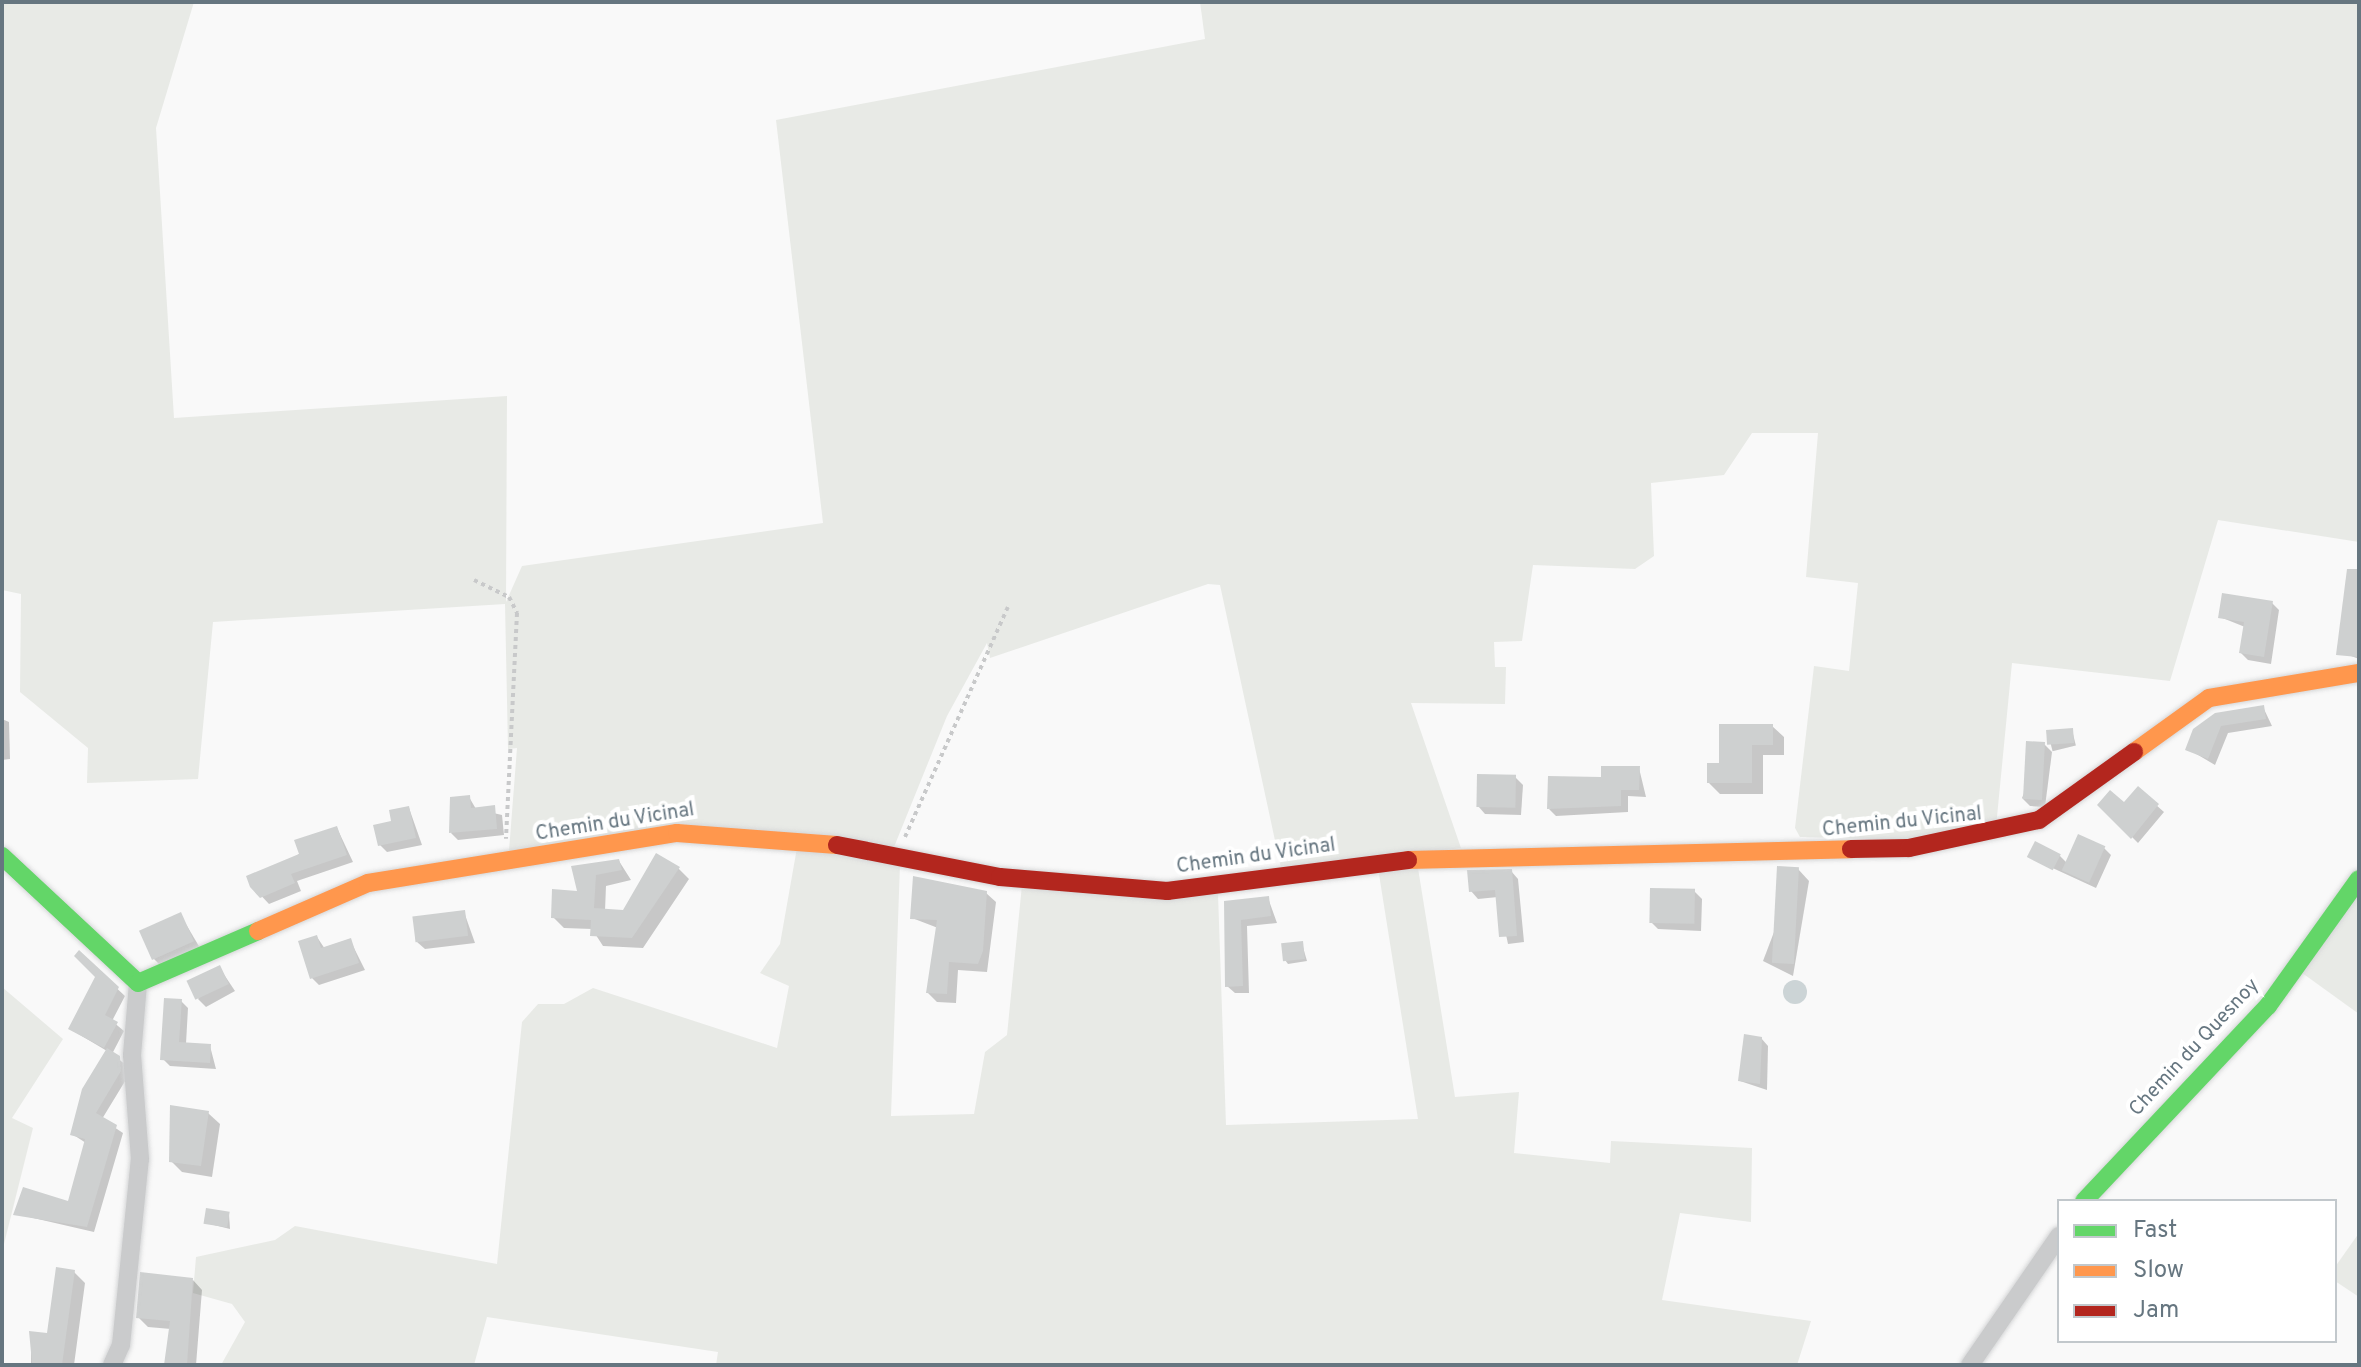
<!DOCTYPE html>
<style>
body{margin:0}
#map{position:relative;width:2361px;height:1367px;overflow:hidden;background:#f9f9f9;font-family:Overpass,sans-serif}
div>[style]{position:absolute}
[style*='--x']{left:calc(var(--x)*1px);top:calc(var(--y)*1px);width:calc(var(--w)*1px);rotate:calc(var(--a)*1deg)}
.green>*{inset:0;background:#e8eae6}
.water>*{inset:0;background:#ccd4d6}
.round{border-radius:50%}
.shadow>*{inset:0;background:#0003;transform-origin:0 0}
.building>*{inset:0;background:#ced0d0;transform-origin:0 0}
.path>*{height:4px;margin-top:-2px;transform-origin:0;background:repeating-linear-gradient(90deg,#c8c9ca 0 4px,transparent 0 8px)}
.roads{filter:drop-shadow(0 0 2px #d5d6d7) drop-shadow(0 0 2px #d5d6d7)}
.street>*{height:18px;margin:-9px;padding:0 9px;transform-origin:9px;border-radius:9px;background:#cacbcc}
.fast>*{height:18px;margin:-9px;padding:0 9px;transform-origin:9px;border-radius:9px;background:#63d668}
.slow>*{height:18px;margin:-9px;padding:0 9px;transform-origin:9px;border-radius:9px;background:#ff974d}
.jam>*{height:18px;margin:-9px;padding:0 9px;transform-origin:9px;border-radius:9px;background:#b3261e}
span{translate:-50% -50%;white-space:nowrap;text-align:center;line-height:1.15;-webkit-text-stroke:8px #fff;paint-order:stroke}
.street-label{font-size:20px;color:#667680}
.frame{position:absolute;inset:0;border:4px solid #667680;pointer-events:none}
.legend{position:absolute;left:2057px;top:1199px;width:280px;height:144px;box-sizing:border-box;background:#fff;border:2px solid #c2c8cc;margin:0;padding:10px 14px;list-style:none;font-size:24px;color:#667680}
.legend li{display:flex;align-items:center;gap:16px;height:40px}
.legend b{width:40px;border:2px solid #c2c8cc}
</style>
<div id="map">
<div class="green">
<div style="clip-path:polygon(2px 2px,194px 2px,156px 128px,174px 418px,507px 396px,506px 602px,522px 566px,823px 523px,776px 120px,1205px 39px,1200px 2px,2359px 2px,2359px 542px,2218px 520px,2170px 681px,2012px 663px,1996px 827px,1914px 840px,1800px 837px,1795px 828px,1814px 666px,1849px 671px,1858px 583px,1806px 577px,1818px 433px,1752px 433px,1724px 475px,1651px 483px,1654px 556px,1635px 569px,1533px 565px,1522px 641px,1494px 642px,1495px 667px,1506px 667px,1505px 704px,1411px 703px,1461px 848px,1282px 873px,1220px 585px,1208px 584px,990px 658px,987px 643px,947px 716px,892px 852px,816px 834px,509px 851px,517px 748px,508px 749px,505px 604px,213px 622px,198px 779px,87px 783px,88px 748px,20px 692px,21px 594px,2px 590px)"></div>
<div style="clip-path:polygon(798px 842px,900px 865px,891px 1116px,974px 1114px,985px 1052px,1007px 1035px,1022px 885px,1218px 894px,1226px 1125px,1418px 1119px,1378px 868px,1417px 862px,1455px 1097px,1519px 1092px,1514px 1153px,1610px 1163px,1611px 1141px,1752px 1148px,1751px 1222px,1680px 1213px,1662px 1300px,1811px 1321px,1797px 1365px,716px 1365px,718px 1352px,487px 1317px,474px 1365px,221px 1365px,245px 1322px,232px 1304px,193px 1293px,196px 1257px,275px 1240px,295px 1226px,497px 1264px,522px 1022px,538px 1004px,564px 1004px,593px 988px,777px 1048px,789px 986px,760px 973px,780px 944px)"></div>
<div style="clip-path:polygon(2359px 888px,2359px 1014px,2298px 970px)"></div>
<div style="clip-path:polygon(2px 987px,63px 1039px,12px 1118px,33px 1128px,2px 1252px)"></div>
<div style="clip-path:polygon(2359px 1233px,2359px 1297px,2335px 1281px,2335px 1267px)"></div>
</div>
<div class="water">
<div class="round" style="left:1783px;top:980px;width:24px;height:24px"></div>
</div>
<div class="shadow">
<div style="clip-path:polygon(2347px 597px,2359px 598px,2359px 659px,2338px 651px)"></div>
<div style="clip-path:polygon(2272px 603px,2279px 610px,2271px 664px,2248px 660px,2241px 653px,2245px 627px,2220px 617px)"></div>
<div style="clip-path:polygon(2263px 707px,2272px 726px,2228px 733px,2215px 765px,2188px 749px,2216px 715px)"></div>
<div style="clip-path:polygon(2px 719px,9px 722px,10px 759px,2px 760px)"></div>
<div style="clip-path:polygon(1772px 726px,1784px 737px,1784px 755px,1763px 755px,1763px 794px,1720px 794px,1709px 783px,1721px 765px)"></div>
<div style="left:2072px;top:730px;width:16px;height:24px;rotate:76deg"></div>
<div style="clip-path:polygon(2044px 744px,2052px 752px,2045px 807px,2030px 806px,2022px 798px)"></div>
<div style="clip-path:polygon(1639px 768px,1646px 797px,1628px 796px,1628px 812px,1556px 816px,1549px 809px)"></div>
<div style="clip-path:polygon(1515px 777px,1523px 785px,1521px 815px,1485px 814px,1478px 806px)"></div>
<div style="clip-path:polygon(2138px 789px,2164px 812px,2138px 843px,2100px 805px,2125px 805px)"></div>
<div style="clip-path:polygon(469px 797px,476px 809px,502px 815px,504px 835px,458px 840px,451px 833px)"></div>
<div style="clip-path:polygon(409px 808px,422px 845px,387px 852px,380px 845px)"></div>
<div style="clip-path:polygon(337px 828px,353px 862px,297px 881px,301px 891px,269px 904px,252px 886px)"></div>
<div style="clip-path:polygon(2104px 848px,2111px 855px,2096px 888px,2029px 857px,2060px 856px,2067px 863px)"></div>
<div style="clip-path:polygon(619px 861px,631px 880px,606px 886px,605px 911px,624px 912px,678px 868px,689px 879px,643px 948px,603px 946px,592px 929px,564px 928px,553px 917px,579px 893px,574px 868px)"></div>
<div style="clip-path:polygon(1798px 869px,1809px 881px,1793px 976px,1763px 961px)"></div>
<div style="clip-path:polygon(1511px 871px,1518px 879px,1524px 942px,1508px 944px,1498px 897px,1478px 899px,1471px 891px)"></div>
<div style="clip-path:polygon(1694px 891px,1702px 899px,1701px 931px,1658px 929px,1651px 922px)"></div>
<div style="clip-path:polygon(986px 893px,996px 902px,987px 972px,958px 970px,956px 1003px,937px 1002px,928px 993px,938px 928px,912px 918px)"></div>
<div style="clip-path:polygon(1268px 898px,1277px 923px,1247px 926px,1249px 993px,1235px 993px,1227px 986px,1226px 903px)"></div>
<div style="clip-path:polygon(464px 912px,475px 943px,425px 949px,417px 942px)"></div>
<div style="clip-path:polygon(180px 914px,200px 948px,161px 966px,153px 958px)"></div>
<div style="clip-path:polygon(317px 937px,325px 949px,350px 940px,365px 970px,319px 985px,312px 978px)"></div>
<div style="clip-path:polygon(1302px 944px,1307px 961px,1288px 964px,1285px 960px)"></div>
<div style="clip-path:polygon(79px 953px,125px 996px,112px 1021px,124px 1031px,112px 1054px,126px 1065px,127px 1078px,102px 1119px,123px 1133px,94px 1232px,16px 1214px,69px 1204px,86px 1143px,72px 1134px,107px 1051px,70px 1029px,98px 976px)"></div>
<div style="clip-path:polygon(219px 967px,235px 991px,206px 1007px,198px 999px)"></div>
<div style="clip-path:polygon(181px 1001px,188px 1008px,186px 1044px,210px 1046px,216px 1069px,170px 1066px,163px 1059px)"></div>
<div style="clip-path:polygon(1761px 1038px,1768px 1046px,1767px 1090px,1740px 1081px)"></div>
<div style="clip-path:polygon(172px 1107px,208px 1113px,220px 1124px,212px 1177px,182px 1172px,171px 1161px)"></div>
<div style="clip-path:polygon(229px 1214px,230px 1229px,206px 1223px)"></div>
<div style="clip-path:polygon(74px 1272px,85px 1283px,74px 1365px,31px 1365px,31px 1333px,49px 1336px)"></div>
<div style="clip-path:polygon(193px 1280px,202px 1290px,196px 1365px,167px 1365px,171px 1329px,148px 1327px,138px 1317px)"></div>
</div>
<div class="building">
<div style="clip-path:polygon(2347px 569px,2359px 569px,2358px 657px,2336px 655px)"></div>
<div style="clip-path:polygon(2222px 593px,2273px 601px,2264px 657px,2239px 653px,2244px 622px,2218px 618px)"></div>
<div style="clip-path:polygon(2264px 705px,2266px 719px,2221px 726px,2208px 759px,2185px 750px,2193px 729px,2215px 713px)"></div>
<div style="clip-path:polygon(1719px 724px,1773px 724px,1773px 745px,1752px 745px,1752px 783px,1707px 783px,1707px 763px,1719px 763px)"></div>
<div style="left:2073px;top:728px;width:15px;height:27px;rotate:86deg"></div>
<div style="left:2026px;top:741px;width:19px;height:58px;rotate:3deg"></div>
<div style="clip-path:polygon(1601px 766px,1640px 766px,1639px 790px,1621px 790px,1621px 806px,1547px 809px,1548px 776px,1601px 777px)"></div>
<div style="left:1477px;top:774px;width:39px;height:33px;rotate:1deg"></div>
<div style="clip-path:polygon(2138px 786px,2159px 804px,2131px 839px,2097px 805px,2110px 790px,2124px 802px)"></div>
<div style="clip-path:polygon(470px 795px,471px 808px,495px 805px,497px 829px,449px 833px,450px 797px)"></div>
<div style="clip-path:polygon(409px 806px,416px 838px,378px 846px,373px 825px,391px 821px,389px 810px)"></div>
<div style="clip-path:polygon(337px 826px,347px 855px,291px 874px,295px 883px,260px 898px,250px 887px,246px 876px,299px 854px,294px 840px)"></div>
<div style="left:2078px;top:834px;width:30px;height:40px;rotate:24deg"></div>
<div style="left:2035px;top:841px;width:29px;height:18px;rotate:27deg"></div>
<div style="clip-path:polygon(656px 853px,680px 867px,632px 938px,590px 936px,591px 920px,551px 918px,552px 889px,577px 891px,571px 866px,619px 859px,622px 870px,596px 875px,594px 908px,623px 910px)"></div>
<div style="left:1777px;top:866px;width:22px;height:97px;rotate:3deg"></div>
<div style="clip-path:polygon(1512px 869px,1517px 936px,1499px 937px,1495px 890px,1469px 892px,1467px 870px)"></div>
<div style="clip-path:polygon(913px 876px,987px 891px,983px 951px,978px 964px,949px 962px,947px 994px,926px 993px,937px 920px,910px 919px)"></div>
<div style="left:1650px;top:888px;width:45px;height:35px;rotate:1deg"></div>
<div style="clip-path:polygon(1269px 896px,1271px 916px,1241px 920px,1243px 986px,1225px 987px,1224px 901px)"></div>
<div style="left:465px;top:910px;width:26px;height:53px;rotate:83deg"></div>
<div style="left:181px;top:912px;width:32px;height:46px;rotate:66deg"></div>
<div style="clip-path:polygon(317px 935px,321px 948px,351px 938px,359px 963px,310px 979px,298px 941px)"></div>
<div style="left:1303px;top:941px;width:18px;height:22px;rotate:84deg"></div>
<div style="clip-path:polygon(79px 950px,119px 987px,105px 1015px,118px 1022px,104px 1048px,68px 1029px,95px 977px,74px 956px)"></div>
<div style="left:220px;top:965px;width:21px;height:37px;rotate:65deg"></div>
<div style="clip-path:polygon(164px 998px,182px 999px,179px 1042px,211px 1044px,210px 1063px,160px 1060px)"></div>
<div style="clip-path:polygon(1744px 1034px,1762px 1037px,1760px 1084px,1738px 1081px)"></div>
<div style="clip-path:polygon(107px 1048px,120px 1056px,121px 1071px,96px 1113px,117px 1125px,87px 1227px,13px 1215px,23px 1187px,68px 1201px,85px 1139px,70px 1135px,82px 1089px)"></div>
<div style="clip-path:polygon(170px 1105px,209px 1111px,201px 1166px,169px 1162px)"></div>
<div style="left:206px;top:1208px;width:24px;height:16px;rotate:9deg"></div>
<div style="clip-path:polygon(56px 1267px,75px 1270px,62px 1365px,32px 1363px,29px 1331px,47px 1333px)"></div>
<div style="clip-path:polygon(140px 1272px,193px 1278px,187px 1365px,164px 1365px,170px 1321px,136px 1318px)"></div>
</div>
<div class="path">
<div style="--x:474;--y:580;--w:39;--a:26"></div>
<div style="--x:509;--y:597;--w:18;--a:63"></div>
<div style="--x:517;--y:613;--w:226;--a:92.8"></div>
<div style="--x:905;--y:837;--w:252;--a:-65.9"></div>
</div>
<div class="roads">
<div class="street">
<div style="--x:112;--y:1365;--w:22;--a:-66"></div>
<div style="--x:121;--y:1345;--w:187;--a:-84.2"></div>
<div style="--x:140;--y:1159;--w:104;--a:-94.4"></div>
<div style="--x:132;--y:1055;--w:72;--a:-85.2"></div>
<div style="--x:1970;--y:1365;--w:157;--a:-55.4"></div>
</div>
<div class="fast">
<div style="--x:2;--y:856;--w:186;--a:43"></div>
<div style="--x:138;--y:983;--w:131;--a:-23.4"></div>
<div style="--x:2084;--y:1201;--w:268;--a:-46.7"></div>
<div style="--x:2268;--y:1006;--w:156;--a:-54.4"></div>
</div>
<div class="slow">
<div style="--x:2134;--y:752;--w:92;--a:-35.8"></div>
<div style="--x:2209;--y:698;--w:152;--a:-9.5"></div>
<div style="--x:1408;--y:860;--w:443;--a:-1.4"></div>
<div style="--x:258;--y:931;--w:120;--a:-23.6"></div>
<div style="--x:368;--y:883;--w:313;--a:-9.2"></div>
<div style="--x:677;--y:833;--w:160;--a:4.3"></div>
</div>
<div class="jam">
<div style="--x:837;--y:845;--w:166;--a:11.1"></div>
<div style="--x:1000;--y:877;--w:168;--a:4.8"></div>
<div style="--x:1167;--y:891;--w:243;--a:-7.3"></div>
<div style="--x:1851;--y:849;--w:58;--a:-1"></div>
<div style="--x:1909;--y:848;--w:133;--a:-12.2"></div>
<div style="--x:2039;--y:820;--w:117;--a:-35.6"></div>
</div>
</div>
<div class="street-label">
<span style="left:615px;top:823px;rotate:-9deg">Chemin du Vicinal</span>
<span style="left:1902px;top:823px;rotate:-6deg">Chemin du Vicinal</span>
<span style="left:1256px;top:857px;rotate:-8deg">Chemin du Vicinal</span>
<span style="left:2195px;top:1048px;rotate:-47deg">Chemin du Quesnoy</span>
</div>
<div class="frame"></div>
<ul class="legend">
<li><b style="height:10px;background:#63d668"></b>Fast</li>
<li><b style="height:10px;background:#ff974d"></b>Slow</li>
<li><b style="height:10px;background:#b3261e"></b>Jam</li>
</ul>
</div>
